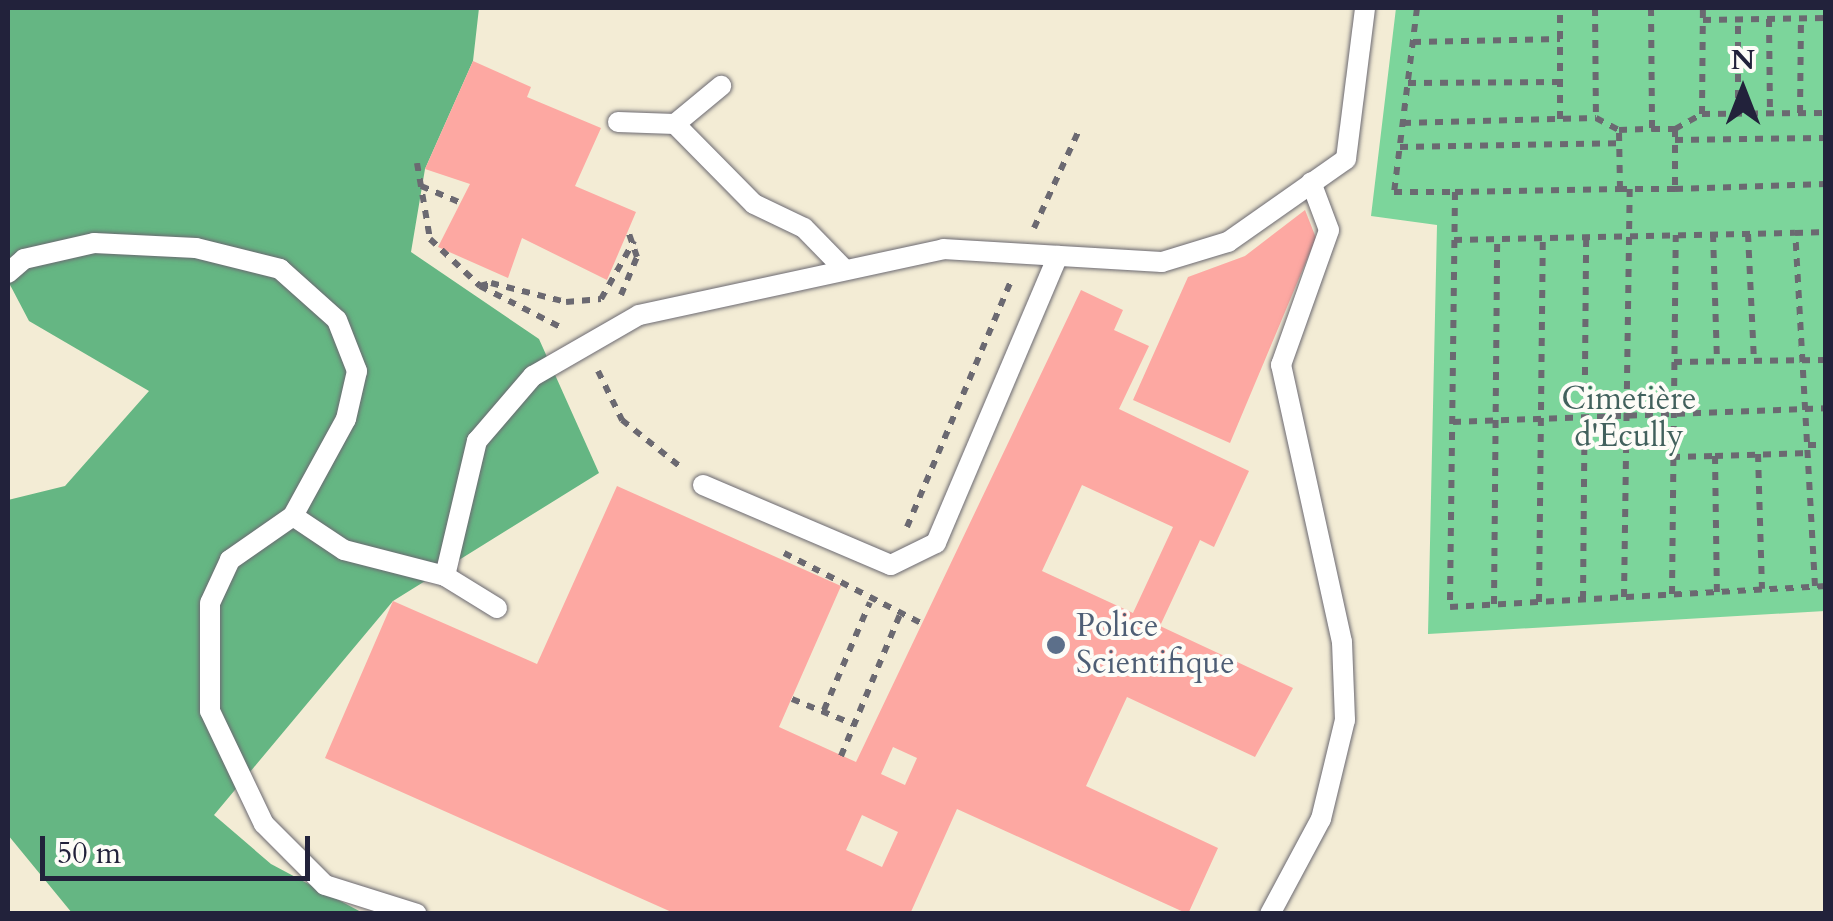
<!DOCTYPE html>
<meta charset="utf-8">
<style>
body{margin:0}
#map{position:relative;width:1833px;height:921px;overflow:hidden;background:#f3ecd5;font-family:Cardo,serif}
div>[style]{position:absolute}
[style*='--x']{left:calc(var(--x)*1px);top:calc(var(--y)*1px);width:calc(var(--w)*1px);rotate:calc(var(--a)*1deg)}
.green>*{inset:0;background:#7cd59b}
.forest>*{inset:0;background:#65b683}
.building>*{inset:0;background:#fda8a2}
.path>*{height:6px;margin-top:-3px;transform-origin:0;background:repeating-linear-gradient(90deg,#6b6971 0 8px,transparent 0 16px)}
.roads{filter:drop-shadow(0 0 2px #6b6971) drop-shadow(0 0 2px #6b6971)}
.service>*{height:20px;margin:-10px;padding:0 10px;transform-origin:10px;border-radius:10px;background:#fff}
.dots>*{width:28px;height:28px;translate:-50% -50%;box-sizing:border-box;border:5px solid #fdfcf7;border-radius:50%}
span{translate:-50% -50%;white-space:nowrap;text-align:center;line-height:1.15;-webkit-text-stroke:8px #fdfcf7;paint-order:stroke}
.park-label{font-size:32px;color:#42615d}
.service-label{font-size:32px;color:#4e5e75}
.left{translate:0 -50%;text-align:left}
.frame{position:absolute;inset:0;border:10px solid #22223b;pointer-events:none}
.north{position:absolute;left:1693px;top:40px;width:100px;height:100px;-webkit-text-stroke:8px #fdfcf7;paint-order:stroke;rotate:0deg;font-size:28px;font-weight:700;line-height:40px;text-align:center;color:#22223b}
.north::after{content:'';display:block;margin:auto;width:35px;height:45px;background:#22223b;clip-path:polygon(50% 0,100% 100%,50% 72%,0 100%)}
.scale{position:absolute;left:40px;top:836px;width:270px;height:45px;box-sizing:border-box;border:5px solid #22223b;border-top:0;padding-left:12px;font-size:30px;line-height:35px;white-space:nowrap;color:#22223b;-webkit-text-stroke:8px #fdfcf7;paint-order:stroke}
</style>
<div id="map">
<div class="green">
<div style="clip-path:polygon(1396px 8px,1825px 8px,1825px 611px,1428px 634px,1437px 225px,1371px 216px)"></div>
</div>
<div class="forest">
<div style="clip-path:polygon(8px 8px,479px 8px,473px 61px,425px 169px,411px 252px,539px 339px,599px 473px,393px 601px,214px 815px,271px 864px,363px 913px,72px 913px,8px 835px,8px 500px,65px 486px,149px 391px,29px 321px,8px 281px)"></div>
</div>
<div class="building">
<div style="clip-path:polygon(473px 61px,531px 87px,527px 97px,601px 128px,575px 186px,636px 212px,607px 280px,522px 238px,508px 278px,438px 247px,470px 184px,425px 169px)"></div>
<div style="clip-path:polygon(1305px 210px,1316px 238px,1230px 443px,1133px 400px,1188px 277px,1245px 256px)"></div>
<div style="clip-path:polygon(evenodd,1081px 290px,1123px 310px,1114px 330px,1149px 346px,1119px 409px,1249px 471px,1214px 547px,1200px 540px,1160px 626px,1293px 688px,1255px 757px,1127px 697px,1086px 786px,1218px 848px,1188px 914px,957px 809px,910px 914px,676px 914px,325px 758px,393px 601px,537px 664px,617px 486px,841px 586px,779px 727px,856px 762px,1081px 290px,1082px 485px,1173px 527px,1133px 613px,1042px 571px,1082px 485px,1081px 290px,893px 747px,917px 758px,905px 785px,881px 774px,893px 747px,1081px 290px,862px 815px,898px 832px,882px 867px,846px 850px,862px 815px)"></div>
</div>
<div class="path">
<div style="--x:1417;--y:8;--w:185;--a:97.1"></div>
<div style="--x:1394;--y:192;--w:61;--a:0"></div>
<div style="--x:1455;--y:192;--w:415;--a:90.7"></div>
<div style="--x:1450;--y:607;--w:377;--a:-3.2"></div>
<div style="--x:1595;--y:8;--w:110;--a:89.5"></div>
<div style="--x:1651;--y:8;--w:121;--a:89.5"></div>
<div style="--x:1769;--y:19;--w:95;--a:89.4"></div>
<div style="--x:1703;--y:20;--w:123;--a:-0.9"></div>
<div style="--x:1413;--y:42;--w:147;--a:-1.2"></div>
<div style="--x:1408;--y:83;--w:152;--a:-0.4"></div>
<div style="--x:1800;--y:113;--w:94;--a:-89.4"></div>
<div style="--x:1702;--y:114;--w:106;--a:-89.5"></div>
<div style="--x:1738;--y:114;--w:94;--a:-90"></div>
<div style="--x:1560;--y:119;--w:111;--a:-90"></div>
<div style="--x:1403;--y:123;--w:193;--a:-1.5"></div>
<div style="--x:1596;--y:118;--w:26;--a:28"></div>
<div style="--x:1652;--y:129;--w:23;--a:0"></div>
<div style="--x:1675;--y:129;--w:60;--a:90"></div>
<div style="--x:1675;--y:189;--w:55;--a:180"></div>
<div style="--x:1620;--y:189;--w:59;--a:-91"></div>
<div style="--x:1619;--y:130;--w:33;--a:-2"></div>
<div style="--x:1675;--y:129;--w:31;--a:-29"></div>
<div style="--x:1702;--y:114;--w:124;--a:-0.5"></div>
<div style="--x:1675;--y:140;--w:151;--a:-0.8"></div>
<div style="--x:1400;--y:147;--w:219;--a:-1"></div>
<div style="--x:417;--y:163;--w:77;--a:80.3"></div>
<div style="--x:430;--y:239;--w:69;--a:43.2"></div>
<div style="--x:480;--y:286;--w:11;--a:-15"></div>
<div style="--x:491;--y:283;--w:77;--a:14.2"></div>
<div style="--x:566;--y:302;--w:35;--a:-5"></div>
<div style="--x:601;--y:299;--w:67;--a:-60.4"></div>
<div style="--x:421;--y:186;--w:43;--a:23"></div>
<div style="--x:1675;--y:189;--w:151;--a:-1.9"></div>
<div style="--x:1455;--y:192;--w:165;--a:-1"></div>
<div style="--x:1034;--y:228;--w:110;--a:-65.3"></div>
<div style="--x:1713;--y:234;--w:128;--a:88.2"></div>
<div style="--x:1748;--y:234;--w:128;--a:87.3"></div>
<div style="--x:1454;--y:240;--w:341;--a:-1.2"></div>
<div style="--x:480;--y:286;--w:92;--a:27.1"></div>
<div style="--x:621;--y:295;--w:41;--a:-67.2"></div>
<div style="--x:637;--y:257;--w:28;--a:-109"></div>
<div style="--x:1674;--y:362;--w:152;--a:-0.8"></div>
<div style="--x:598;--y:371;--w:55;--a:63.9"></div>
<div style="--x:622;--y:420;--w:77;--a:38.7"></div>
<div style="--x:1453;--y:422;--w:373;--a:-2.1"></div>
<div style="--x:1808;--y:445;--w:18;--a:0"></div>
<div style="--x:1758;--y:454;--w:135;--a:88.3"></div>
<div style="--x:1715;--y:456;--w:94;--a:-1.8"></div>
<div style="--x:1672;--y:457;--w:43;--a:-1.3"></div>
<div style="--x:1715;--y:456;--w:136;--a:89.2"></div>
<div style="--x:907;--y:527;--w:267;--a:-67.1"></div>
<div style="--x:784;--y:553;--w:154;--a:27.1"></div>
<div style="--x:1815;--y:586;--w:354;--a:-93.2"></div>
<div style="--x:1795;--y:233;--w:31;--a:-2"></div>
<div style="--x:1672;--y:594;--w:359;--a:-89.4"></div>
<div style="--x:1624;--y:597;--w:408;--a:-89.2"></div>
<div style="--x:1583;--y:599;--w:362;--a:-89.5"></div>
<div style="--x:1539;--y:602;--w:363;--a:-89.4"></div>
<div style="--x:1494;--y:604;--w:365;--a:-89.5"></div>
<div style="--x:792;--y:699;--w:66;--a:22.3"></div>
<div style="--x:824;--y:710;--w:117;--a:-66.9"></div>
<div style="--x:841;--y:756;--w:154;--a:-67.4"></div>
</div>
<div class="roads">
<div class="service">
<div style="--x:618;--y:122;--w:57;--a:2"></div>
<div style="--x:675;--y:124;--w:60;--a:-39.6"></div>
<div style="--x:675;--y:124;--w:112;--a:45.4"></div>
<div style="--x:754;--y:204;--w:55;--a:25.6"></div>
<div style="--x:804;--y:228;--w:54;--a:45.7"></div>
<div style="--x:8;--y:273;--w:21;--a:-41"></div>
<div style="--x:24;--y:259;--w:72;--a:-12.9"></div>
<div style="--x:94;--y:243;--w:102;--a:2.8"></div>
<div style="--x:196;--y:248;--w:87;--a:14"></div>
<div style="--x:280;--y:269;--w:76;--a:41.8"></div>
<div style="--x:337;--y:320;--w:55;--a:68.6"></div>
<div style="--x:357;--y:371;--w:49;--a:102.9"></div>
<div style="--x:346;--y:419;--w:111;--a:118.7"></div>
<div style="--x:293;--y:516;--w:77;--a:145.1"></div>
<div style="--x:230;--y:560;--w:47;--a:114.9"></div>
<div style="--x:210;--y:603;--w:108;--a:90"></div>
<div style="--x:210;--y:711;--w:125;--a:64.5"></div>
<div style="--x:264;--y:824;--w:86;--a:45"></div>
<div style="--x:325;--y:885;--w:96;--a:17.5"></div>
<div style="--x:703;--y:485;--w:204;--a:23.1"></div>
<div style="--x:891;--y:565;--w:50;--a:-26.1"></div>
<div style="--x:936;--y:543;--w:312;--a:-67"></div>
<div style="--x:293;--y:516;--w:61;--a:33.7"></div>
<div style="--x:344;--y:550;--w:104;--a:14.4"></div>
<div style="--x:445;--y:576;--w:61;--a:31.6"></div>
<div style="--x:445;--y:576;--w:139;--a:-76.7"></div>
<div style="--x:477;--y:441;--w:86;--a:-49.3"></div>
<div style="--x:533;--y:376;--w:122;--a:-29.9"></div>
<div style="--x:639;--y:315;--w:311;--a:-12.2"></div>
<div style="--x:943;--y:249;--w:219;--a:3.4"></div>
<div style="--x:1162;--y:262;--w:69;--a:-16.9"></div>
<div style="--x:1228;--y:242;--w:144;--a:-35.1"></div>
<div style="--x:1346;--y:159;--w:152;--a:-82.8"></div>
<div style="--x:1270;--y:914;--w:108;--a:-61.8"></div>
<div style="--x:1321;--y:819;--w:102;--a:-76.4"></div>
<div style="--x:1345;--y:720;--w:78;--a:-92.2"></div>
<div style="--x:1342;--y:642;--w:284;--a:-102.4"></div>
<div style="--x:1281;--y:365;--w:143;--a:-70.4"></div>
<div style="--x:1329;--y:230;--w:51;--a:-110.6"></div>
</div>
</div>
<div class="dots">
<div style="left:1056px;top:645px;background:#5c6f8a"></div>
</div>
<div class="park-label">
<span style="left:1629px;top:418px">Cimetière<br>d'Écully</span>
</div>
<div class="service-label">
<span class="left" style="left:1076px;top:645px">Police<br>Scientifique</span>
</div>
<div class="frame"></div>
<div class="north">N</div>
<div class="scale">50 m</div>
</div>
